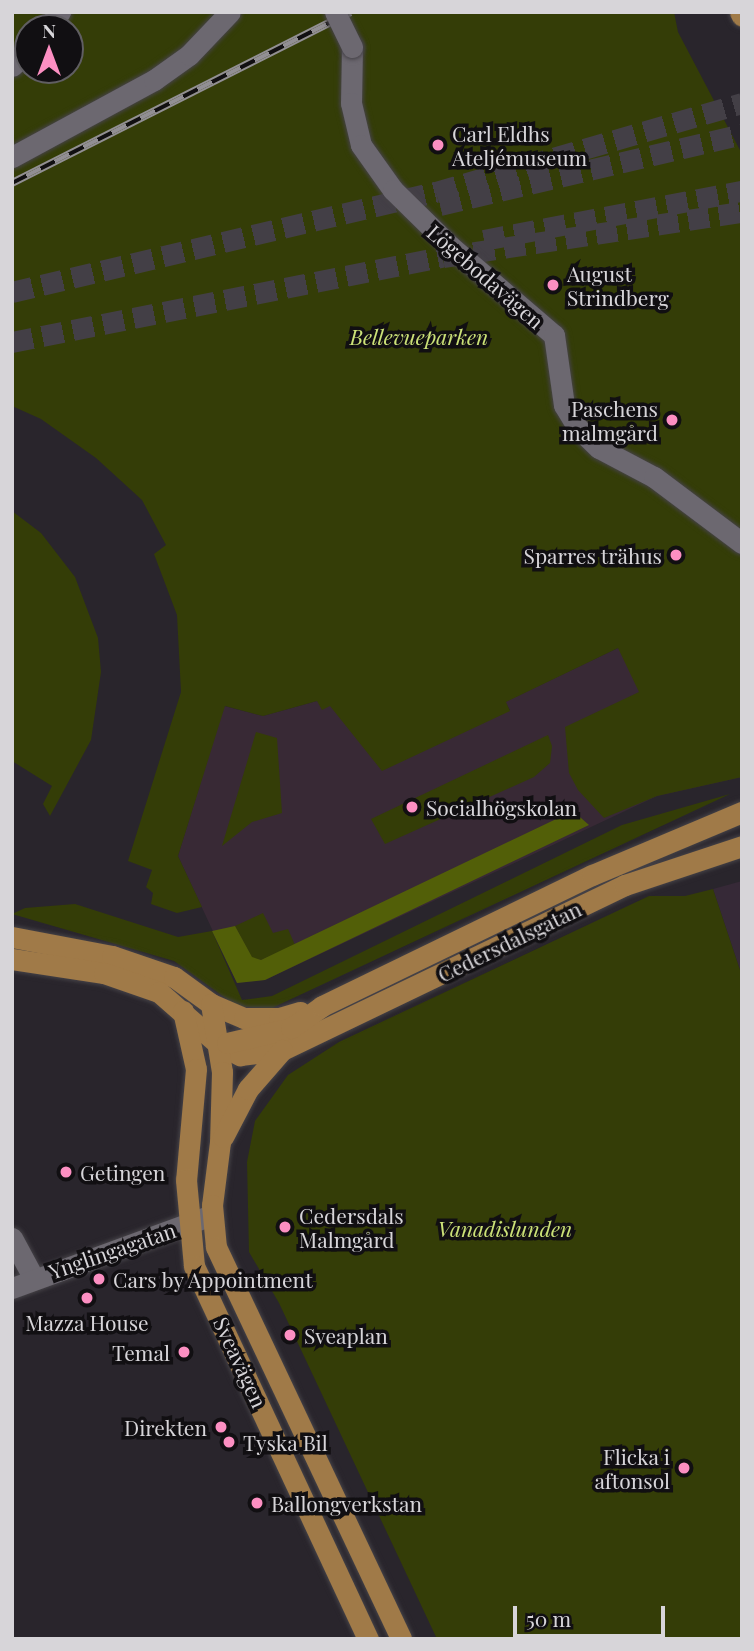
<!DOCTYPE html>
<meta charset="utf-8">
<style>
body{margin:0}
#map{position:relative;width:754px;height:1651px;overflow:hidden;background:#29252c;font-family:"Playfair Display",serif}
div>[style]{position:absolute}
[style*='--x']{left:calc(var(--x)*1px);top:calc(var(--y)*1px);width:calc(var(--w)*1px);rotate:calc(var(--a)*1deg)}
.industrial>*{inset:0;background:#362937}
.education>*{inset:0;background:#382935}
.green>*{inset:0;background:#343d07}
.forest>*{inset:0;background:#525f08}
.highway-tunnel>*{height:21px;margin-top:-10.5px;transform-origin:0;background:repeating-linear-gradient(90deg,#433f46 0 21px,transparent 0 31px)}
.roads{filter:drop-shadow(0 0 2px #454247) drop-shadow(0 0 2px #454247)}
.minor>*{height:21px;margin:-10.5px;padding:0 10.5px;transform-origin:10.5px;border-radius:10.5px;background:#6c6870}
.major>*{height:21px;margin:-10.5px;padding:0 10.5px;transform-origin:10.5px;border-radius:10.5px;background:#a07a48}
.rail>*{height:8px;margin-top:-4px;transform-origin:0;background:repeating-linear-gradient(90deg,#110f12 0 16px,#928f94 0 32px);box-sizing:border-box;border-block:2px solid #928f94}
.bridges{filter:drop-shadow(0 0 2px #454247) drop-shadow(0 0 2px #454247)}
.minor-bridge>*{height:21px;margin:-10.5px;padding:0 10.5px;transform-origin:10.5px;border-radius:10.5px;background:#6c6870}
.dots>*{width:19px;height:19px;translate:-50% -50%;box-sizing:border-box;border:4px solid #110f12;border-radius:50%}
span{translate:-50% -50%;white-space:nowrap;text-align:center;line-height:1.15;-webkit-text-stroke:7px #110f12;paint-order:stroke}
.poi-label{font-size:21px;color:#d7d5d9}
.left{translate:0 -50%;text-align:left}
.right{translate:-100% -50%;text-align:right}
.street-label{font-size:21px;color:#d7d5d9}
.park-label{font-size:21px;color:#cce278;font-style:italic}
.frame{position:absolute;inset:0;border:14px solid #d7d5d9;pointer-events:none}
.north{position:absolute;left:14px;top:14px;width:70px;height:70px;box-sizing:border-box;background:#110f12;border:2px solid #605e62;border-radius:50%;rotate:0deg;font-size:19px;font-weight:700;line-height:28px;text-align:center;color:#d7d5d9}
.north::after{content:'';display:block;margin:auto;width:24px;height:32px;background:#fc8fc2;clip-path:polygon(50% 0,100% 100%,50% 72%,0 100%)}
.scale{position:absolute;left:513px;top:1606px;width:152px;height:32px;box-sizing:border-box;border:4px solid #d7d5d9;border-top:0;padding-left:9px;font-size:21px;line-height:24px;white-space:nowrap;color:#d7d5d9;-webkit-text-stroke:5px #110f12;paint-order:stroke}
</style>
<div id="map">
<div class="industrial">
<div style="clip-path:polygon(742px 881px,742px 976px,713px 889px)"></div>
</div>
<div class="education">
<div style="clip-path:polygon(618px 648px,742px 777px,657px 796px,265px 980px,237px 983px,178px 856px,224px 706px,263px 716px,317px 701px,330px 706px,510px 710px,505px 702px)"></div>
</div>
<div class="green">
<div style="clip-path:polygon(evenodd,12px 12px,674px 12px,678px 32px,742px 154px,742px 777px,657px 796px,604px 818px,578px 790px,569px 773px,565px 727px,639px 692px,618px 648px,506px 702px,510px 711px,382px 771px,330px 706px,322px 710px,317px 701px,263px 716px,225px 706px,178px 856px,202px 907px,177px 913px,151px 904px,153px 893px,146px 887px,152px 870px,128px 861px,181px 692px,177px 615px,154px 554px,166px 545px,142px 500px,96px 458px,41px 419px,12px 406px,12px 12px,28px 28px,70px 28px,70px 70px,28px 70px,28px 28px)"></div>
<div style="clip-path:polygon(12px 511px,41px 533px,75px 577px,98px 638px,101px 672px,91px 740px,50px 816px,43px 804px,52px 786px,12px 761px)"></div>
<div style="clip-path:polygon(256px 732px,277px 738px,282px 813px,252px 822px,222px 846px)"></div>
<div style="clip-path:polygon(548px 735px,552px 746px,550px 763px,534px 777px,385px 844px,371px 819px)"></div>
<div style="clip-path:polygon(730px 794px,272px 1008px,238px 1007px,174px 961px,12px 914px,25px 908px,75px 904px,178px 937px,212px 931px,242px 1000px,272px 996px,622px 825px)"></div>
<div style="clip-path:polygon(713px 889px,742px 976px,742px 1639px,437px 1639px,279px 1303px,249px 1252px,247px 1162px,255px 1121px,288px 1075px,339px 1042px,649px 896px,685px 896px)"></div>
<div style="clip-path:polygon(263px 913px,273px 933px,288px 929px,295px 945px,261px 960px,252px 958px,235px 926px)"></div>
</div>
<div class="forest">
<div style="clip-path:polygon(573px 811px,589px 825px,265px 980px,237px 983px,212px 931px,235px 926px,252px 957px,261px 960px)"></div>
</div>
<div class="highway-tunnel">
<div style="--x:440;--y:205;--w:310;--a:-13.2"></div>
<div style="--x:484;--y:240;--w:263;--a:-10.8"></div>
<div style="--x:12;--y:292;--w:436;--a:-13.3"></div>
<div style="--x:436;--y:192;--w:319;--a:-16.2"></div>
<div style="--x:12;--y:342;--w:439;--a:-11.2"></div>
<div style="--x:443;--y:257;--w:302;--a:-8.6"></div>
</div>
<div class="roads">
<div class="minor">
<div style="--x:47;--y:28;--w:21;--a:-51"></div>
<div style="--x:352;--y:47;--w:56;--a:91"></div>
<div style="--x:351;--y:103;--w:43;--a:76.6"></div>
<div style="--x:361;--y:145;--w:55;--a:54.6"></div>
<div style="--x:393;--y:190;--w:80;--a:44.5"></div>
<div style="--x:450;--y:246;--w:137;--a:40.6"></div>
<div style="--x:554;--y:335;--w:71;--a:81.9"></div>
<div style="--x:564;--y:405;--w:27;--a:59"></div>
<div style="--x:578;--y:428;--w:29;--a:44"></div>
<div style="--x:599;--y:448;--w:62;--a:27.8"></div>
<div style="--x:654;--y:477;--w:110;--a:36.9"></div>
<div style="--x:12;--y:66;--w:22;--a:-43"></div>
<div style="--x:12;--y:157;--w:162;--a:-28.5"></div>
<div style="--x:154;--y:80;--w:43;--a:-35.5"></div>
<div style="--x:189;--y:55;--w:59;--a:-46.4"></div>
<div style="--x:12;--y:1238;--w:44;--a:61.7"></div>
<div style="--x:12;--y:1288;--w:213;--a:-20.1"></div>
</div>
<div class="major">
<div style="--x:740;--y:12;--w:4;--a:63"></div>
<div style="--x:12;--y:937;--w:102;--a:10.8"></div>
<div style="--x:112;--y:956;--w:65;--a:18.7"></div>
<div style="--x:174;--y:977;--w:46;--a:36.1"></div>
<div style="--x:211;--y:1004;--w:36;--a:23"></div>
<div style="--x:244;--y:1018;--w:35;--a:0"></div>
<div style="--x:279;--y:1018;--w:22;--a:-16"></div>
<div style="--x:12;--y:959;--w:93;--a:8.7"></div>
<div style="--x:104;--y:973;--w:58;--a:19.1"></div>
<div style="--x:159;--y:992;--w:79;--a:41.4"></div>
<div style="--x:218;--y:1044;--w:25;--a:27"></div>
<div style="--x:240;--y:1055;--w:42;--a:-6.8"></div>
<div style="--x:282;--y:1050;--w:381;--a:-25.7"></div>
<div style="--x:625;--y:885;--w:123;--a:-18.4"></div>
<div style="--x:211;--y:1004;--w:69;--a:80.8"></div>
<div style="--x:222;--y:1072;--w:70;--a:91.6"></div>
<div style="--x:220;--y:1142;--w:64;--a:97.2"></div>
<div style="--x:212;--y:1205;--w:42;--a:84.6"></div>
<div style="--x:216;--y:1247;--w:433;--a:64.7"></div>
<div style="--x:183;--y:1011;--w:59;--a:77.4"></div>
<div style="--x:196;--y:1069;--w:111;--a:95.1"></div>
<div style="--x:186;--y:1180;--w:86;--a:84.7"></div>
<div style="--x:194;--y:1266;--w:412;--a:65"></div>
<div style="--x:227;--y:1043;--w:66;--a:-13.2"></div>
<div style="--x:291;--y:1028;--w:38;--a:-35"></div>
<div style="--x:322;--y:1006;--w:300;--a:-25.9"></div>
<div style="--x:592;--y:875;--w:163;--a:-22.8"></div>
<div style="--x:223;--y:1137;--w:54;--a:-62.5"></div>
<div style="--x:248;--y:1089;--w:52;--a:-48.9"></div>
</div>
</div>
<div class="rail">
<div style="--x:12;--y:183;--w:379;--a:-26.8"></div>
</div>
<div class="bridges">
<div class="minor-bridge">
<div style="--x:335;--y:12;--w:39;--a:64"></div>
</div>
</div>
<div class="dots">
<div style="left:438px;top:145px;background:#fc8fc2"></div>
<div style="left:553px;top:285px;background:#fc8fc2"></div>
<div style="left:672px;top:420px;background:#fc8fc2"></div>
<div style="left:676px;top:555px;background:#fc8fc2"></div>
<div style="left:412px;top:807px;background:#fc8fc2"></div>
<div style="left:66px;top:1172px;background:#fc8fc2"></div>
<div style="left:285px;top:1227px;background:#fc8fc2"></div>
<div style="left:99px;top:1279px;background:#fc8fc2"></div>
<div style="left:87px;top:1298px;background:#fc8fc2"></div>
<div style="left:290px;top:1335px;background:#fc8fc2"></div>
<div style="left:184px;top:1352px;background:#fc8fc2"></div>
<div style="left:221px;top:1427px;background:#fc8fc2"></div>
<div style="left:229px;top:1442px;background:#fc8fc2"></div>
<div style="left:684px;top:1468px;background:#fc8fc2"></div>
<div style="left:257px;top:1503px;background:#fc8fc2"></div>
</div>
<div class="poi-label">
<span class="left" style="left:452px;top:145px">Carl Eldhs<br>Ateljémuseum</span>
<span class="left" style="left:567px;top:285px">August<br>Strindberg</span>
<span class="right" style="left:658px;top:420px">Paschens<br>malmgård</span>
<span class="right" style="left:662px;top:555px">Sparres trähus</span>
<span class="left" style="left:426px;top:807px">Socialhögskolan</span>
<span class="left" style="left:80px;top:1172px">Getingen</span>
<span class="left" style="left:299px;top:1227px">Cedersdals<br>Malmgård</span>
<span class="left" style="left:113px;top:1279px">Cars by Appointment</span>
<span style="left:87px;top:1322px">Mazza House</span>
<span class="left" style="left:304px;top:1335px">Sveaplan</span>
<span class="right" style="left:170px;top:1352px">Temal</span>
<span class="right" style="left:207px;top:1427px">Direkten</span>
<span class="left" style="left:243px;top:1442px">Tyska Bil</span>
<span class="right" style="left:670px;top:1468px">Flicka i<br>aftonsol</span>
<span class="left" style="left:271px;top:1503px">Ballongverkstan</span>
</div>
<div class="street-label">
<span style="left:486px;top:276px;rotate:41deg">Lögebodavägen</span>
<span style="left:509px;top:941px;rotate:-26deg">Cedersdalsgatan</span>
<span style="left:112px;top:1250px;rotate:-19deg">Ynglingagatan</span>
<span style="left:241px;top:1362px;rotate:65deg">Sveavägen</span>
</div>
<div class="park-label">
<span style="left:419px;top:336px">Bellevueparken</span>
<span style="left:505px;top:1228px">Vanadislunden</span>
</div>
<div class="frame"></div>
<div class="north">N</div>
<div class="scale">50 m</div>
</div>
